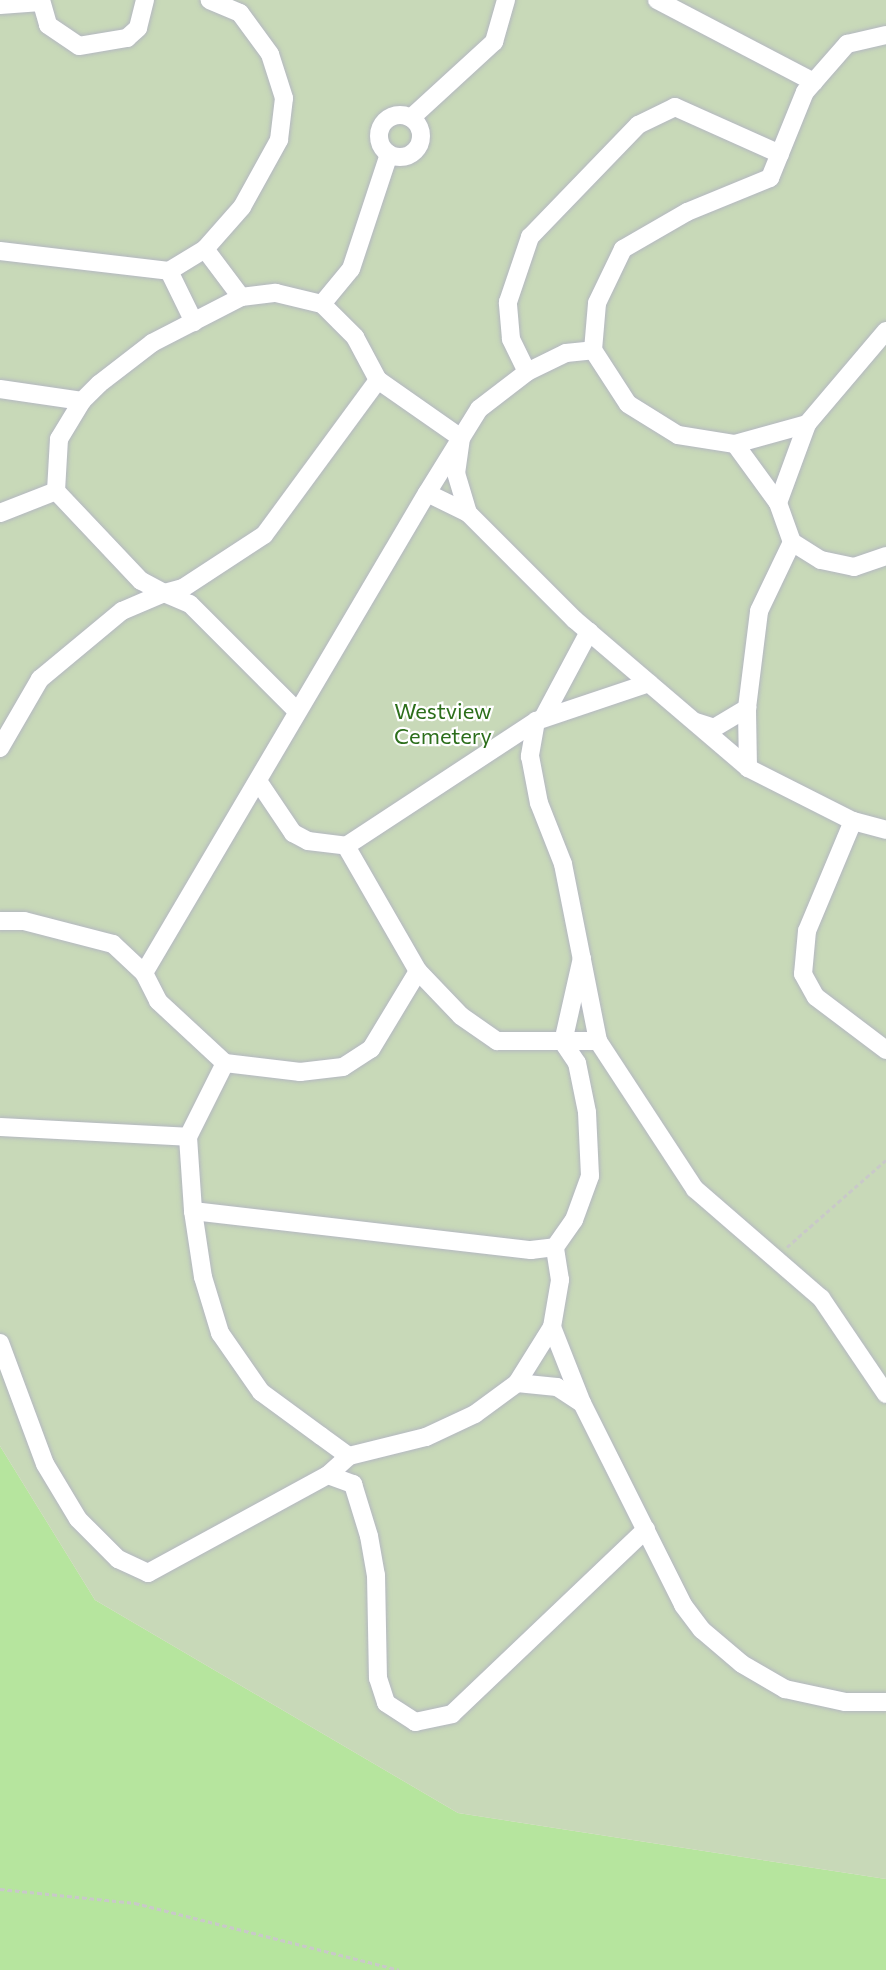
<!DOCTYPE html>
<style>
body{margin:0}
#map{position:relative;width:886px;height:1970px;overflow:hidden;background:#efe9e1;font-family:Commissioner,sans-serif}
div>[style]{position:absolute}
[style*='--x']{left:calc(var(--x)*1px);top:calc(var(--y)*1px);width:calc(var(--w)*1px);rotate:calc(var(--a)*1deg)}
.green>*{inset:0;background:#b6e59e}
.cemetery>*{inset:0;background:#c8d9b8}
.path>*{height:3px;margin-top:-1.5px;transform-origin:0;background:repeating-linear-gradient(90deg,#c9c9c9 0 4.5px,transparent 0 7.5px)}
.roads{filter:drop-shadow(0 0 2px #b4b7c1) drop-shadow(0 0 2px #b4b7c1)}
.minor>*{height:18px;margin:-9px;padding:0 9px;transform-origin:9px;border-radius:9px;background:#fff}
.minor>.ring{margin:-9px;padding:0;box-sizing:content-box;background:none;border:18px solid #fff;border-radius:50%}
span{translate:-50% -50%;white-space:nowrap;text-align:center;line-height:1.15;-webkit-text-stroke:4.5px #fff;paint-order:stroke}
.park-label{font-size:22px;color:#2c6e1b}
</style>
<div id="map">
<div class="green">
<div style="clip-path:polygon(0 1446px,95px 1600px,458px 1813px,886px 1879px,886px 1970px,0 1970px)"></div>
</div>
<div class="cemetery">
<div style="clip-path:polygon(0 0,886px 0,886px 1879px,458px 1813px,95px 1600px,0 1446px)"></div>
</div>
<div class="path">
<div style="--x:787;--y:1247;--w:132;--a:-41.3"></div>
<div style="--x:0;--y:1889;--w:136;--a:5.9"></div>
<div style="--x:135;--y:1903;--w:272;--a:14.2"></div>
</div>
<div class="roads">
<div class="minor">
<div style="--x:41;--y:0;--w:26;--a:74"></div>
<div style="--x:48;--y:25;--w:37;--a:34"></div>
<div style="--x:79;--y:46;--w:49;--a:-9.5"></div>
<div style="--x:127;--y:38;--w:15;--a:-42"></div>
<div style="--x:138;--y:28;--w:29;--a:-76"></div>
<div style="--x:657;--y:0;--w:177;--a:27.6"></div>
<div style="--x:0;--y:5;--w:41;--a:-4.2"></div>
<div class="ring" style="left:379px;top:115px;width:24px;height:24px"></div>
<div style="--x:411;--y:118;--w:113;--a:-42.5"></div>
<div style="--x:494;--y:42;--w:44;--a:-74.1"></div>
<div style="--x:205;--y:249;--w:60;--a:53.1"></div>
<div style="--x:0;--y:251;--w:170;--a:6.7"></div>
<div style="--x:169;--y:271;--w:42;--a:-31.4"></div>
<div style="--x:205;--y:249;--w:56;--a:-48.6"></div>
<div style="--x:242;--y:207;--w:77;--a:-61.1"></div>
<div style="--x:279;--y:140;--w:42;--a:-83.2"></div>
<div style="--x:284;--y:98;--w:46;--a:-107.7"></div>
<div style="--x:270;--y:54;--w:51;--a:-126.2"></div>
<div style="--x:240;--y:13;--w:33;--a:-157"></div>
<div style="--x:169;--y:271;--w:57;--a:63.9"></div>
<div style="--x:322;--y:304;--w:45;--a:-50.4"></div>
<div style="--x:351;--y:269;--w:121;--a:-71.7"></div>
<div style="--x:593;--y:350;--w:47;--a:-85.1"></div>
<div style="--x:597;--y:303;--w:60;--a:-64.3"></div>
<div style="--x:623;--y:249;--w:74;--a:-30"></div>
<div style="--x:687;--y:212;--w:90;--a:-22.3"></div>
<div style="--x:770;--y:178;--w:93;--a:-67.9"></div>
<div style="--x:805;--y:92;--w:64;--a:-48.8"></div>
<div style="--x:847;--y:44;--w:40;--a:-13"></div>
<div style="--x:527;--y:372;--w:37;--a:-116"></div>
<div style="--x:511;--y:339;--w:37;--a:-95"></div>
<div style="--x:508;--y:302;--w:69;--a:-71.3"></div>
<div style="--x:530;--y:237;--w:156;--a:-46"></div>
<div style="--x:638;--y:125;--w:41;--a:-25.9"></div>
<div style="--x:675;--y:107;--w:115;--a:24.1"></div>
<div style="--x:378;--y:380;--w:192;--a:126.3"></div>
<div style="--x:264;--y:535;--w:97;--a:146.8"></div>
<div style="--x:183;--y:588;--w:20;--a:165"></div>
<div style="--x:164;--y:593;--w:26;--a:-152"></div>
<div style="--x:141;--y:581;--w:124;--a:-133.4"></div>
<div style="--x:56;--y:491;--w:52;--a:-86.7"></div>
<div style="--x:59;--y:439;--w:44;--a:-58.8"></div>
<div style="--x:82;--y:401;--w:24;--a:-45"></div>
<div style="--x:99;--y:384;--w:67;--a:-37.7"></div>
<div style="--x:152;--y:343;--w:100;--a:-27.3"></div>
<div style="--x:241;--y:297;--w:35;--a:-7"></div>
<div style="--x:276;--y:293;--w:47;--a:13.4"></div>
<div style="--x:322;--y:304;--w:47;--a:45"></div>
<div style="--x:355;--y:337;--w:49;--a:61.9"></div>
<div style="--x:378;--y:380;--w:101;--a:34.9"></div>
<div style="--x:461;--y:438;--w:35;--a:98"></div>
<div style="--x:456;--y:473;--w:42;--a:73.3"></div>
<div style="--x:0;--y:389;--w:83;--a:8.3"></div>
<div style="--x:735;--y:444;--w:73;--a:53.9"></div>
<div style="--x:778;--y:503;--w:41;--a:70.3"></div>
<div style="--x:792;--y:542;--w:34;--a:32"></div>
<div style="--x:821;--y:560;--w:34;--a:12"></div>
<div style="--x:854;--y:567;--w:34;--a:-19"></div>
<div style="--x:427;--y:493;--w:99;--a:-58.2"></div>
<div style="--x:479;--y:409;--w:61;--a:-37.6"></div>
<div style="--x:527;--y:372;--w:43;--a:-26"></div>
<div style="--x:566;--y:353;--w:27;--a:-6"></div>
<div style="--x:593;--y:350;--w:64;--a:57.1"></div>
<div style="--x:628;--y:404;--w:59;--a:31.8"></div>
<div style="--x:678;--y:435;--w:58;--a:9"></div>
<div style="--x:735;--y:444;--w:75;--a:-15.5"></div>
<div style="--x:778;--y:503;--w:84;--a:-69.8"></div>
<div style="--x:807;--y:424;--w:122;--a:-49.7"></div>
<div style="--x:0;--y:513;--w:60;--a:-21.4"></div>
<div style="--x:543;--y:718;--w:98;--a:-61.9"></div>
<div style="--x:536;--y:721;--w:36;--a:100"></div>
<div style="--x:530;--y:756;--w:48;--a:79.2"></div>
<div style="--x:539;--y:803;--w:66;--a:68.5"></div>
<div style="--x:563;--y:864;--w:180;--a:78.8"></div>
<div style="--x:598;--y:1041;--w:177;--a:56.8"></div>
<div style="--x:695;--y:1189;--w:167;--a:40.9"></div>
<div style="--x:821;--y:1298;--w:116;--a:55.9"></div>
<div style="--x:696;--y:722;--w:19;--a:18"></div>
<div style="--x:714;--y:728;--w:39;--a:-31"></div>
<div style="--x:0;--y:748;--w:80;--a:-59.9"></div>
<div style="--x:40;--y:679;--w:107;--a:-39.7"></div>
<div style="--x:122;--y:611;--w:46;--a:-23.2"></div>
<div style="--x:164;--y:593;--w:28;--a:23"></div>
<div style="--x:190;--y:604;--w:151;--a:45"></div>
<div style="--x:748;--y:768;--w:60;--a:-91"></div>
<div style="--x:747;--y:708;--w:98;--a:-82.9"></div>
<div style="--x:759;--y:611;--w:76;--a:-64.4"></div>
<div style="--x:258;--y:781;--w:63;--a:56.1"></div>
<div style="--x:293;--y:833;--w:17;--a:28"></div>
<div style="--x:308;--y:841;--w:38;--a:7"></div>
<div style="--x:346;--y:846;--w:227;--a:-33.3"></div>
<div style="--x:536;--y:721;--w:119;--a:-18.6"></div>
<div style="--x:853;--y:821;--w:119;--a:112.7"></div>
<div style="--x:807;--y:931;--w:43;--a:95.3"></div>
<div style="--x:803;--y:974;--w:26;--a:61"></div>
<div style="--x:816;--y:997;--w:88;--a:37.1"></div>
<div style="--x:346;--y:846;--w:144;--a:60.1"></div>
<div style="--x:418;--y:971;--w:62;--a:46.3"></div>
<div style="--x:461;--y:1016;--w:44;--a:34.8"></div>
<div style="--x:497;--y:1041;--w:101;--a:0"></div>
<div style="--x:0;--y:921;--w:24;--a:0"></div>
<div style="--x:24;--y:921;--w:92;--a:14.5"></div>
<div style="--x:113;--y:944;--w:42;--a:43.1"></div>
<div style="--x:144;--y:973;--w:557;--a:-59.48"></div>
<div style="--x:427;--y:493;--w:46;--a:26"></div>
<div style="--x:468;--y:513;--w:151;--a:45"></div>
<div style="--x:575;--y:620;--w:228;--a:40.5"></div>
<div style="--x:748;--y:768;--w:118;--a:26.8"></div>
<div style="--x:853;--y:821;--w:34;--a:15"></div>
<div style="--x:144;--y:973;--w:31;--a:63"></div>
<div style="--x:158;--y:1001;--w:91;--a:42.8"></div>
<div style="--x:225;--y:1063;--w:76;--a:6.8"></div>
<div style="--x:300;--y:1072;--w:43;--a:-6.6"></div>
<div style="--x:343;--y:1067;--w:33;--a:-33"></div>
<div style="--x:371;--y:1049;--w:91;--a:-58.9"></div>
<div style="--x:225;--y:1063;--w:83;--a:116.6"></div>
<div style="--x:188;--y:1137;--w:74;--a:86.1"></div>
<div style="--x:193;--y:1211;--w:340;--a:6.6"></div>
<div style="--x:531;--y:1250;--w:24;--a:-7"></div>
<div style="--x:0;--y:1127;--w:188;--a:3"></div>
<div style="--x:193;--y:1211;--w:67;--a:81.4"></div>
<div style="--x:203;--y:1277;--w:59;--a:73.1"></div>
<div style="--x:220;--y:1333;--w:72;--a:55.2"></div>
<div style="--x:261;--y:1392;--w:74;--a:36.3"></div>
<div style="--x:321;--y:1436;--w:34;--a:36"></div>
<div style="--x:349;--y:1456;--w:79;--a:-13.9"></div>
<div style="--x:426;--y:1437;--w:54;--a:-25.1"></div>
<div style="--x:475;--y:1414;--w:52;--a:-36.4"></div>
<div style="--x:517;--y:1383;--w:66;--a:-58"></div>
<div style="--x:552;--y:1327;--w:48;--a:-80.3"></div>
<div style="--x:560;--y:1280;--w:33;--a:-99"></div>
<div style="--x:555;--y:1247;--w:33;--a:-55"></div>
<div style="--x:574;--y:1220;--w:47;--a:-70"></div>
<div style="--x:590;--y:1176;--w:64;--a:-92.7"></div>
<div style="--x:587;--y:1112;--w:50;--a:-101.5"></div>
<div style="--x:577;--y:1063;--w:25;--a:-124"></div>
<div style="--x:563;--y:1042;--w:86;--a:-77.3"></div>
<div style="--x:552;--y:1327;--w:82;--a:68.5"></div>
<div style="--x:582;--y:1403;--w:226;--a:63.4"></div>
<div style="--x:683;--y:1605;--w:31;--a:53"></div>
<div style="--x:702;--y:1630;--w:52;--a:40.4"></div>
<div style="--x:742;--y:1664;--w:50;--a:30.2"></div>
<div style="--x:785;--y:1689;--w:61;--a:12.2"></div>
<div style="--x:845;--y:1702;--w:41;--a:0"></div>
<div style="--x:0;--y:1343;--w:129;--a:69.6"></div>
<div style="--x:45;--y:1464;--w:64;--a:59"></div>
<div style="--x:78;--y:1519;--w:57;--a:45"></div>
<div style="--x:118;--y:1559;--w:33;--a:25"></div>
<div style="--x:148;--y:1573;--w:205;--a:-28.6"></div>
<div style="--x:328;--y:1475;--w:28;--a:-42"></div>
<div style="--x:517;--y:1383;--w:40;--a:5.7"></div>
<div style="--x:557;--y:1387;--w:30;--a:33"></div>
<div style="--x:328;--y:1475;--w:27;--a:20"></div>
<div style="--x:353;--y:1484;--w:54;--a:72.9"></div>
<div style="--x:369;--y:1536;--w:40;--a:80"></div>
<div style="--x:376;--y:1575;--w:103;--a:88.9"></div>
<div style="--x:378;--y:1678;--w:26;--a:72"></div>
<div style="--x:386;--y:1703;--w:35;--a:33"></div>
<div style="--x:415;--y:1722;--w:38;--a:-12"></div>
<div style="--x:452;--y:1714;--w:268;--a:-43.6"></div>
</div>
</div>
<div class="park-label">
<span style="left:443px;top:723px">Westview<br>Cemetery</span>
</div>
</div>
